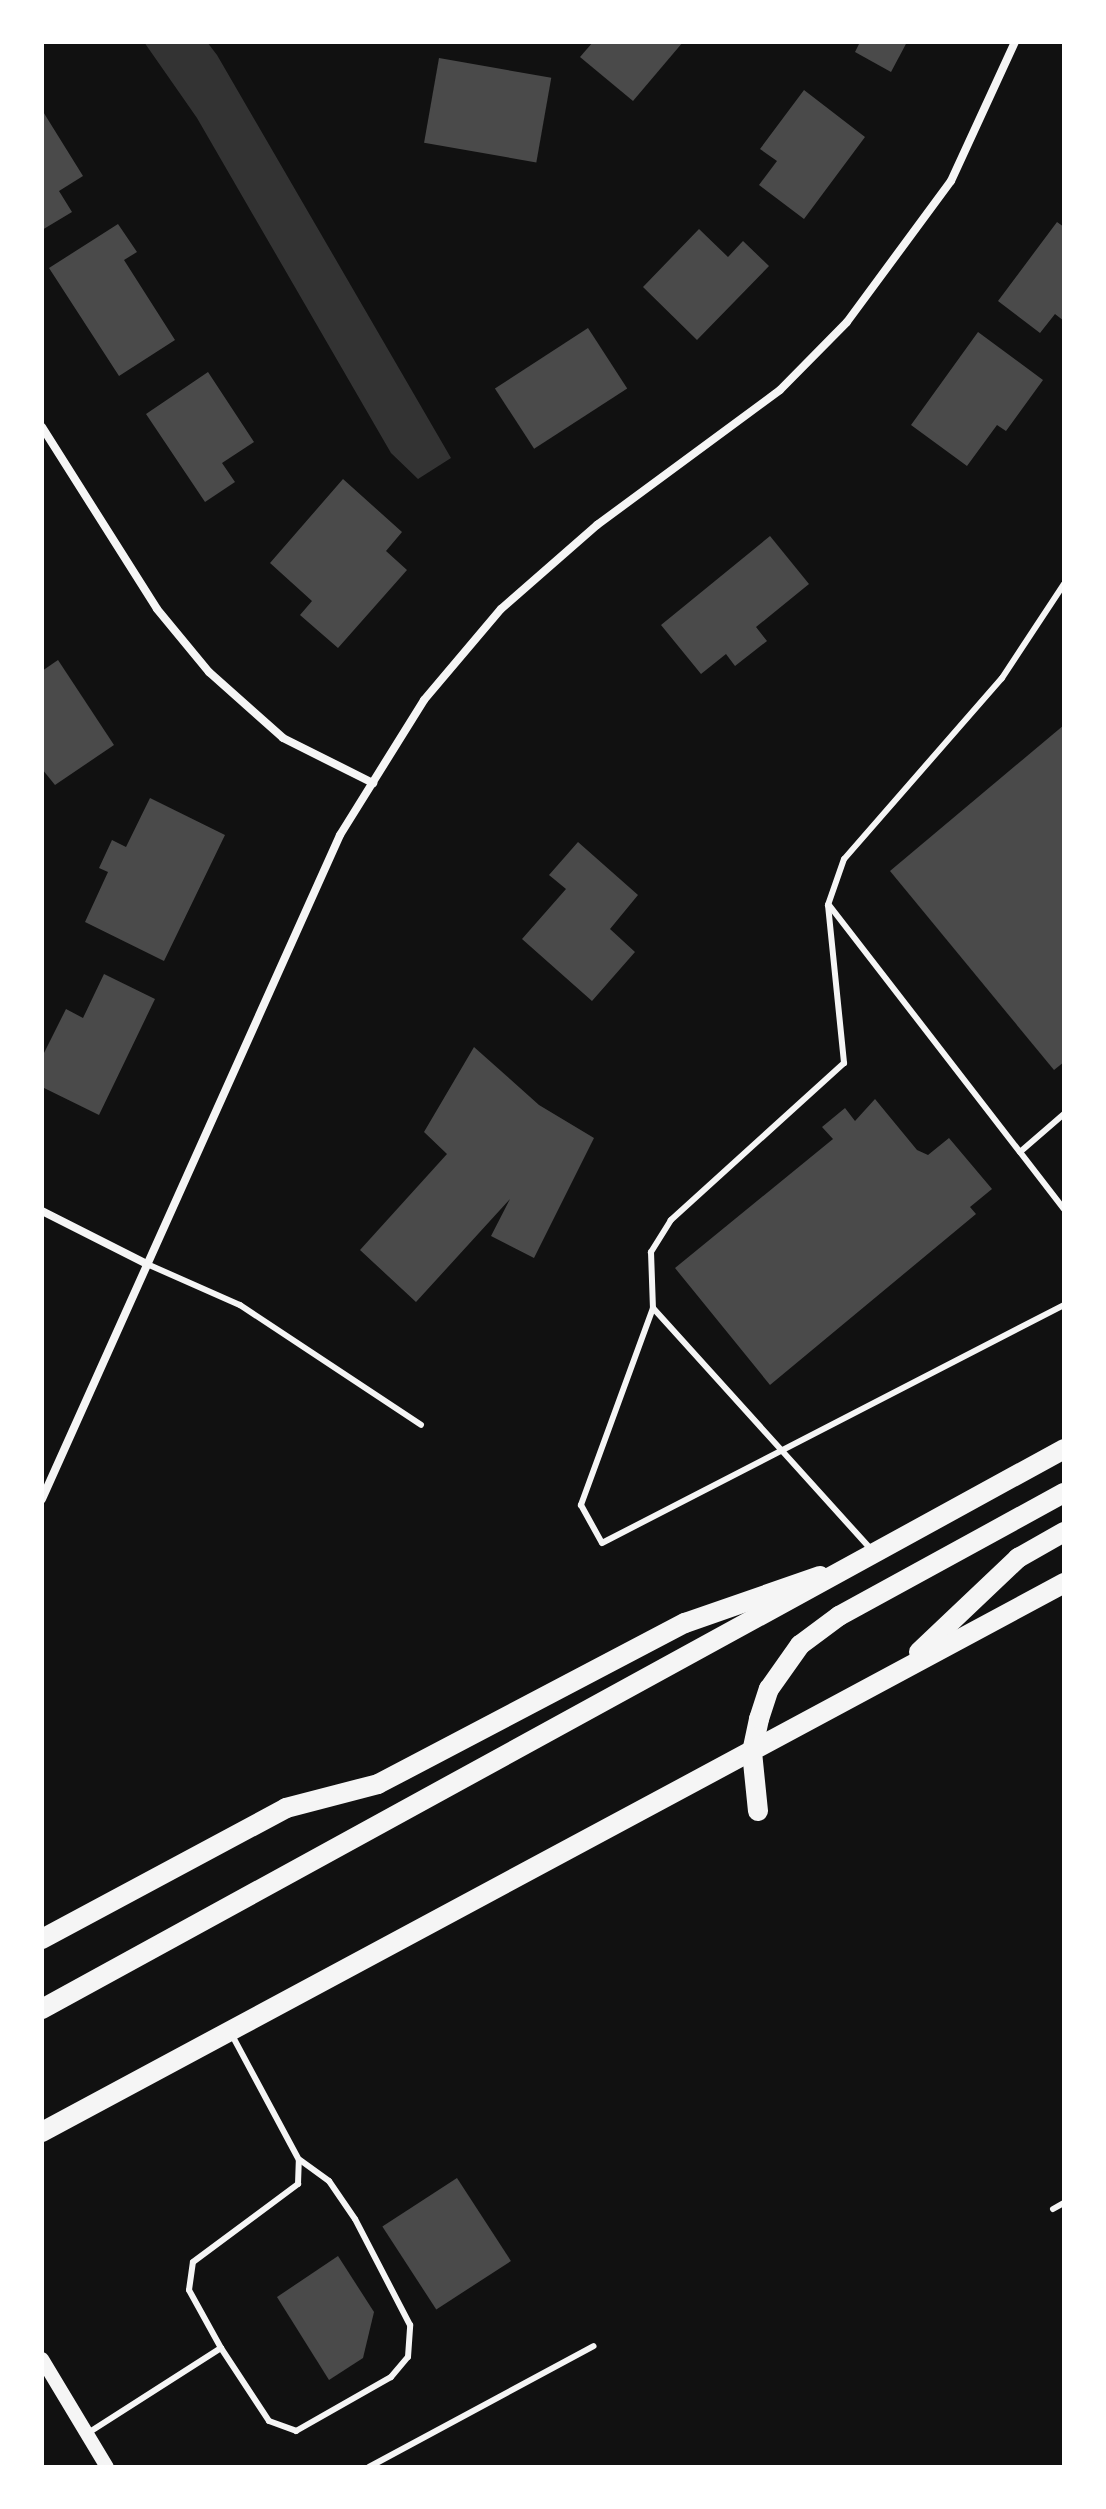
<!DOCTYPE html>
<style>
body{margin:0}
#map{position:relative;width:1106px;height:2509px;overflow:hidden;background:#111;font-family:Raleway,sans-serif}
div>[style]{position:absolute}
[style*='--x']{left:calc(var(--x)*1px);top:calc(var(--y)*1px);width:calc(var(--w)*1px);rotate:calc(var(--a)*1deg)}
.water>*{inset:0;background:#333}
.building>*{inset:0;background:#4a4a4a;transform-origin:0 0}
.service>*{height:6px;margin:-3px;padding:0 3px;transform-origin:3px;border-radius:3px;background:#f5f5f5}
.minor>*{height:8px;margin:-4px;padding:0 4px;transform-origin:4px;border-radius:4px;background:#f5f5f5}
.tertiary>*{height:14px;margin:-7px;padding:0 7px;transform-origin:7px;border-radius:7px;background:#f5f5f5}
.primary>*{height:20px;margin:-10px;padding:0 10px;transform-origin:10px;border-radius:10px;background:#f5f5f5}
span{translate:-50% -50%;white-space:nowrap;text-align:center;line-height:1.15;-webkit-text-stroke:6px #fff;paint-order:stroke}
.frame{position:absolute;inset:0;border:44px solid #fff;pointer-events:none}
</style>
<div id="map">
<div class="water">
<div style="clip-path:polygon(144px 42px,207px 42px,217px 55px,451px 458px,418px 479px,391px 453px,197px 118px)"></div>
</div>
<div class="building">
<div style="clip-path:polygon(593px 42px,683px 42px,633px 101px,580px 57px)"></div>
<div style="clip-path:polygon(860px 42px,907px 42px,891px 72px,855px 52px)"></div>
<div style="left:439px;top:58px;width:114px;height:86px;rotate:10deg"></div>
<div style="clip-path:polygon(804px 90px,865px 137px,804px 219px,759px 185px,777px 161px,760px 149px)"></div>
<div style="clip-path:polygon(42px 110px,83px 176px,59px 191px,72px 212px,42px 230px)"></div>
<div style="clip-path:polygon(1057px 222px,1064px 227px,1064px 321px,1055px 314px,1040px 333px,998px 301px)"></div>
<div style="clip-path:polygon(118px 224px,137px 252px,124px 260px,175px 340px,119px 376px,49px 268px)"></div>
<div style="clip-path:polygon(699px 229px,728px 257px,743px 241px,769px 266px,697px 340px,643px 287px)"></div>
<div style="left:588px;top:328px;width:72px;height:111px;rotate:57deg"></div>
<div style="clip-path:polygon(978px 332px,1043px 380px,1006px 431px,997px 425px,967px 466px,911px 425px)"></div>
<div style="clip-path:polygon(208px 372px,254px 442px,222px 463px,235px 482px,205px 502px,146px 414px)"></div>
<div style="clip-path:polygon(343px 479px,402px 532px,386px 551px,407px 570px,338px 648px,300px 615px,312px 601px,270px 563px)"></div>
<div style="clip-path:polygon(770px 536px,809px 584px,756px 627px,767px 641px,735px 666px,726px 654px,701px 674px,661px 625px)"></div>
<div style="clip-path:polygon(58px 660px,114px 745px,55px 785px,42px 769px,42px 671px)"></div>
<div style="clip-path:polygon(1064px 725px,1064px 1062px,1054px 1070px,890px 871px)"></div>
<div style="clip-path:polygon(150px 798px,225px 835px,164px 961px,85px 922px,108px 872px,99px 868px,112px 840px,126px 847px)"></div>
<div style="clip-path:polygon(578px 842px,638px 895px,610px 929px,635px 952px,592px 1001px,522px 939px,566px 889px,549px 875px)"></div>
<div style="clip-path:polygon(104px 974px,155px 999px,99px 1115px,42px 1087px,42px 1057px,66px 1009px,83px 1018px)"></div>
<div style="clip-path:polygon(474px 1047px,539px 1105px,594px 1138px,534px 1258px,491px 1236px,510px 1199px,416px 1302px,360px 1250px,447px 1154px,424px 1132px)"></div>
<div style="clip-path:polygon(875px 1099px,917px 1150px,928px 1155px,949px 1138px,992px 1189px,970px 1207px,976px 1214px,770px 1385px,675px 1268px,833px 1139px,822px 1127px,845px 1108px,855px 1121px)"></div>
<div style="left:457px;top:2178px;width:99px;height:89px;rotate:57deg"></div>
<div style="clip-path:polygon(338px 2256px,374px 2312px,363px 2358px,329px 2380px,277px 2297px)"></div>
</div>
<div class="service">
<div style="--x:1064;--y:584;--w:113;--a:123.4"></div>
<div style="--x:1002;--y:678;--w:240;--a:131.1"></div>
<div style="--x:844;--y:859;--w:49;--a:109.2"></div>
<div style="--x:828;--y:905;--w:159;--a:84.2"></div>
<div style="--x:844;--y:1063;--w:234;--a:137.8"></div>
<div style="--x:671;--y:1220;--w:38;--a:122"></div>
<div style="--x:651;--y:1252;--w:56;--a:88"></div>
<div style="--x:653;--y:1308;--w:210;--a:110.1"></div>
<div style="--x:581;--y:1505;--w:43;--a:61.1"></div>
<div style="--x:602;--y:1543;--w:520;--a:-27.26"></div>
<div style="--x:829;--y:905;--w:384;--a:52.3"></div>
<div style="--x:1020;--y:1152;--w:58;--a:-40.8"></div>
<div style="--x:147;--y:1264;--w:102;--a:23.8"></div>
<div style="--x:240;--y:1305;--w:217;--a:33.5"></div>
<div style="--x:653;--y:1308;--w:326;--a:47.9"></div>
<div style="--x:1053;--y:2209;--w:13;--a:-29"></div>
<div style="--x:221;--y:2348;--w:87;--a:56.7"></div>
<div style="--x:269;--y:2421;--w:29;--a:20"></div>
<div style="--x:296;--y:2431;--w:109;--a:-29.6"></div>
<div style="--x:391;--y:2377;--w:26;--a:-50"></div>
<div style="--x:408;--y:2357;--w:32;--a:-86"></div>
<div style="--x:410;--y:2325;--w:119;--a:-117.4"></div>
<div style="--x:355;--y:2219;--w:46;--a:-124.4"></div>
<div style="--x:329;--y:2181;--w:36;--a:-144"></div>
<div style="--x:88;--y:2433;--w:158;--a:-32.6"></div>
<div style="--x:221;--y:2348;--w:66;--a:-118.9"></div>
<div style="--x:189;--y:2290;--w:28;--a:-82"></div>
<div style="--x:193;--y:2262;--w:131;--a:-36.6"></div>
<div style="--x:298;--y:2184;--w:24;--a:-88"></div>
<div style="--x:299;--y:2160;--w:142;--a:-118.2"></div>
<div style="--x:369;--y:2467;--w:255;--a:-28.3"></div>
</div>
<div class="minor">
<div style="--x:42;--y:427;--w:215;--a:57.7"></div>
<div style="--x:157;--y:609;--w:82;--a:50.5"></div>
<div style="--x:209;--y:672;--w:99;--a:41.7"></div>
<div style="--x:283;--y:738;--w:101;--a:26.6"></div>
<div style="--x:42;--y:1211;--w:118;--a:26.8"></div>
<div style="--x:42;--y:1499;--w:728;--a:-65.83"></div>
<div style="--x:340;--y:835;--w:159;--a:-58.1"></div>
<div style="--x:424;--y:700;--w:119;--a:-49.8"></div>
<div style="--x:501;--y:609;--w:128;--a:-41.2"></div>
<div style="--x:597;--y:525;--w:227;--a:-36.4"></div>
<div style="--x:780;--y:390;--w:95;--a:-45.4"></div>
<div style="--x:847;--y:322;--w:175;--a:-53.6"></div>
<div style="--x:951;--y:181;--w:153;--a:-65.3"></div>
</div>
<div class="tertiary">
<div style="--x:42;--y:2359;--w:126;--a:59"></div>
</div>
<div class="primary">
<div style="--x:919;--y:1652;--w:137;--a:-43.5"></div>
<div style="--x:1018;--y:1558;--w:53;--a:-29.5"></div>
<div style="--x:758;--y:1811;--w:59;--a:-95.8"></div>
<div style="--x:752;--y:1752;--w:34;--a:-78"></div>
<div style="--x:759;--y:1719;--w:32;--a:-72"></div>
<div style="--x:769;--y:1689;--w:54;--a:-54.8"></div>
<div style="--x:800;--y:1645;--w:49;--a:-36.6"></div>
<div style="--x:839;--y:1616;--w:256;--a:-28.7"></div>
<div style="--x:42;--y:1939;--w:277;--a:-28.2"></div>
<div style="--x:286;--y:1808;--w:95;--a:-14.6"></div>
<div style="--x:378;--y:1784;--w:347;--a:-27.7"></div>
<div style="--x:685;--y:1623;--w:143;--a:-19.2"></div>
<div style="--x:42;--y:2009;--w:1165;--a:-28.72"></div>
<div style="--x:42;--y:2132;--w:1160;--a:-28.24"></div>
</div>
<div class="frame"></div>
</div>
